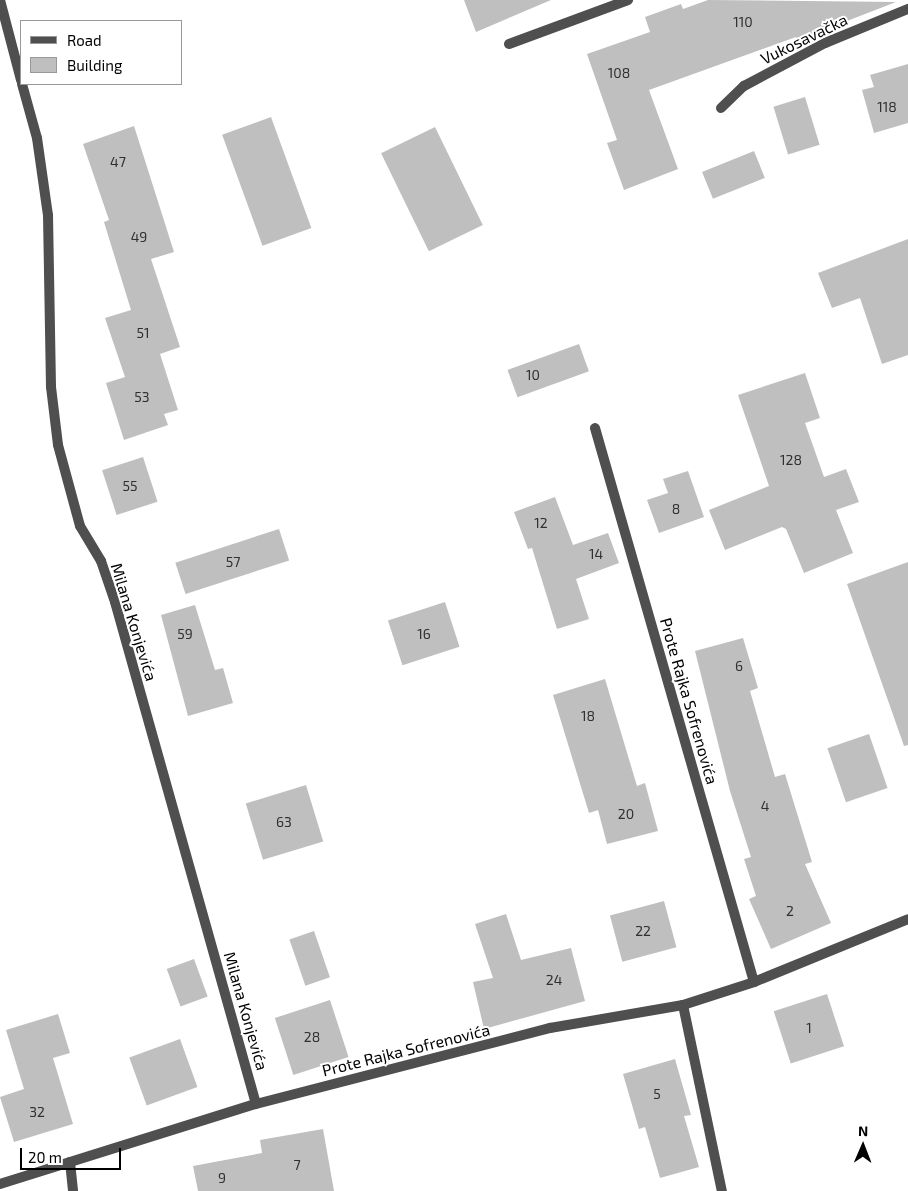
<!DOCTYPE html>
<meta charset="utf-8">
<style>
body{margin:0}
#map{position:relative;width:908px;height:1191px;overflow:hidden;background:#fff;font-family:"Exo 2",sans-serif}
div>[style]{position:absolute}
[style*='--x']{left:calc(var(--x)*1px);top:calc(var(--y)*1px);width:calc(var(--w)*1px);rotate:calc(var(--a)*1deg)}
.building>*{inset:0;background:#bfbfbf;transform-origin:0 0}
.street>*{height:10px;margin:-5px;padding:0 5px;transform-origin:5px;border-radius:5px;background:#4f4f4f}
span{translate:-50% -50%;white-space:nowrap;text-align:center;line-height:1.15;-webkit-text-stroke:4px #fff;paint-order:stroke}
.number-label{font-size:14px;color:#303030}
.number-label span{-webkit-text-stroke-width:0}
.street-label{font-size:16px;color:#000}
.legend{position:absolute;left:20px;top:20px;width:162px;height:65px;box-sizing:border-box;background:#fff;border:1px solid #999;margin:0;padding:6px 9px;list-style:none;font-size:15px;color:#000}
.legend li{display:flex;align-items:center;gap:10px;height:25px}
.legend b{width:25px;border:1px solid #999}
.north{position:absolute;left:838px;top:1121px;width:50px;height:50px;-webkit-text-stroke:4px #fff;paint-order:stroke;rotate:1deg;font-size:14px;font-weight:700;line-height:20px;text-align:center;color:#000}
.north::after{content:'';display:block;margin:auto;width:18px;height:22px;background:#000;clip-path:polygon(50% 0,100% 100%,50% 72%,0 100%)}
.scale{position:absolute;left:20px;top:1148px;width:101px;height:22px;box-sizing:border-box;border:2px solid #000;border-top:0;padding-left:6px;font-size:15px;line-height:18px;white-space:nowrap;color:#000;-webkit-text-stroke:4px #fff;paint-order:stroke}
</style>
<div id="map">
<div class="building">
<div style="clip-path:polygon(464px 0,551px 0,476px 32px)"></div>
<div style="clip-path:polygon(708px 0,896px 2px,798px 40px,796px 37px,649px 90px,678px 169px,624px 190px,607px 143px,617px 140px,587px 54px,650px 32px,645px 17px,681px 4px,683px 9px)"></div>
<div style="clip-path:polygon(908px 64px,908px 123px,874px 133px,862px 90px,874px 87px,870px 75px)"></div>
<div style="left:805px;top:97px;width:50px;height:33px;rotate:73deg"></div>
<div style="left:271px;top:117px;width:118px;height:52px;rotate:70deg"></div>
<div style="clip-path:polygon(134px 126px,174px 252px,151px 259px,180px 347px,160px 354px,178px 410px,164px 414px,168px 425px,124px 440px,106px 383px,125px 377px,105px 318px,131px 310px,104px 222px,109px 220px,83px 144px)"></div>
<div style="left:435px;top:127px;width:109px;height:60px;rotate:64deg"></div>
<div style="left:754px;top:151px;width:29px;height:56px;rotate:68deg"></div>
<div style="clip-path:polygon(908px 239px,908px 355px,882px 364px,860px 298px,832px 308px,818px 273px)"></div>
<div style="left:579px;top:344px;width:29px;height:76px;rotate:70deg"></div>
<div style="clip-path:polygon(805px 373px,820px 418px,805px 423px,824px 477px,846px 469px,859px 502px,836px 510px,853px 553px,804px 573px,786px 529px,782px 527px,725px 550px,709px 510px,769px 486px,738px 395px)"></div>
<div style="left:143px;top:457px;width:47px;height:43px;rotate:72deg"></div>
<div style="clip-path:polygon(688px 471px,704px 517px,659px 533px,647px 500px,668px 493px,663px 479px)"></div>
<div style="clip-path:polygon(555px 497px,573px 545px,608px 533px,619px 563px,576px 579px,589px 619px,557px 629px,532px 548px,528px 549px,514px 512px)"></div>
<div style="left:279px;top:529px;width:33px;height:109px;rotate:72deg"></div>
<div style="clip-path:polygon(908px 562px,908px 745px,904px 746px,847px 584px)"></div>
<div style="left:445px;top:602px;width:47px;height:60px;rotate:72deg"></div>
<div style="clip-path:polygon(195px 605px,215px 670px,223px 668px,233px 703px,188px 716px,161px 615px)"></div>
<div style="clip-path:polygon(743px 638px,758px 688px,750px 691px,775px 777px,785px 774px,812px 862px,805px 864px,831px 923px,771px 949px,749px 899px,756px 896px,744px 859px,751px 857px,730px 791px,695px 651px)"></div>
<div style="clip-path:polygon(605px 679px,637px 786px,645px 783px,658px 831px,607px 844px,598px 810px,589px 813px,553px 695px)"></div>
<div style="left:869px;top:734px;width:57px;height:44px;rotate:71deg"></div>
<div style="left:306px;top:785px;width:59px;height:63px;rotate:73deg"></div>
<div style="left:664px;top:901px;width:48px;height:56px;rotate:75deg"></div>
<div style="clip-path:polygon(506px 914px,521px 960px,571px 948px,585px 1001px,484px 1029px,473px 982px,493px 978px,475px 924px)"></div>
<div style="left:314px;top:931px;width:49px;height:26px;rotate:71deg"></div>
<div style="left:194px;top:959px;width:40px;height:29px;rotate:70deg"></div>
<div style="left:827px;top:994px;width:55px;height:56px;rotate:72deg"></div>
<div style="left:330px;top:1000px;width:60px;height:58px;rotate:72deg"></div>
<div style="clip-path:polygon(58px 1014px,70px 1053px,53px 1058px,73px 1124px,14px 1142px,0 1097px,24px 1089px,6px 1030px)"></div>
<div style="left:180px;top:1039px;width:51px;height:54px;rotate:70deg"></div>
<div style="clip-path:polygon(675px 1059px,691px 1115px,684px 1116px,699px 1167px,660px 1178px,645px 1127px,639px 1129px,623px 1074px)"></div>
<div style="clip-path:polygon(323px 1129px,334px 1191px,198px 1191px,193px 1166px,262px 1153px,260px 1140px)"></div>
</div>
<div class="street">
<div style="--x:0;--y:0;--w:83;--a:75.3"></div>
<div style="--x:509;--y:44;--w:127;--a:-20.3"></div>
<div style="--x:22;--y:84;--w:56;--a:74.5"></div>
<div style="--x:37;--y:138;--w:78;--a:81.9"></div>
<div style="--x:48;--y:215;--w:172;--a:89"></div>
<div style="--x:51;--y:387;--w:58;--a:83.1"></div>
<div style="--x:58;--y:445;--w:84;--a:74.8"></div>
<div style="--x:80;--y:526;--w:41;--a:59"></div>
<div style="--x:101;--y:561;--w:43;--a:71.1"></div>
<div style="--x:115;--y:602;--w:521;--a:74.31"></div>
<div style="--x:721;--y:108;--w:32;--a:-44"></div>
<div style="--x:744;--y:86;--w:92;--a:-28"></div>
<div style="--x:825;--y:43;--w:90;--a:-22.3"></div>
<div style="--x:595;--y:428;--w:576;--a:73.99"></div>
<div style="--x:683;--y:1005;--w:190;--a:78.2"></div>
<div style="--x:70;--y:1162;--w:29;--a:84"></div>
<div style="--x:0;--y:1184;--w:268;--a:-17.4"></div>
<div style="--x:256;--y:1104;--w:304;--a:-14.5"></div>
<div style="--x:550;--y:1028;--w:135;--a:-9.8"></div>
<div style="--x:683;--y:1005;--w:75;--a:-17.9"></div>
<div style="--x:754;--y:982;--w:166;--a:-22.2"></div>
</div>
<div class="number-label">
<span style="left:743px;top:22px">110</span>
<span style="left:619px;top:73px">108</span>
<span style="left:887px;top:107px">118</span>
<span style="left:118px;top:162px">47</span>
<span style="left:139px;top:237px">49</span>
<span style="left:143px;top:333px">51</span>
<span style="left:533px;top:375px">10</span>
<span style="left:142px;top:397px">53</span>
<span style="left:791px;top:460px">128</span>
<span style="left:130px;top:486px">55</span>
<span style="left:676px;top:509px">8</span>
<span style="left:541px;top:523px">12</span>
<span style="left:596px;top:554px">14</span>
<span style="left:233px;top:562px">57</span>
<span style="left:185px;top:634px">59</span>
<span style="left:424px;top:634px">16</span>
<span style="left:739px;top:666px">6</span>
<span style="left:588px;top:716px">18</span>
<span style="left:765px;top:806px">4</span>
<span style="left:626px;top:814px">20</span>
<span style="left:284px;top:822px">63</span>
<span style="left:790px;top:911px">2</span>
<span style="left:643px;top:931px">22</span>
<span style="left:554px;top:980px">24</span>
<span style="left:809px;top:1028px">1</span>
<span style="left:312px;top:1037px">28</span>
<span style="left:657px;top:1094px">5</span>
<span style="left:37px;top:1112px">32</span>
<span style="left:297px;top:1165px">7</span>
<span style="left:222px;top:1178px">9</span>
</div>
<div class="street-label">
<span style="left:804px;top:39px;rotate:-26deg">Vukosavačka</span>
<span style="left:134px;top:622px;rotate:73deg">Milana Konjevića</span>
<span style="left:689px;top:701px;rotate:74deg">Prote Rajka Sofrenovića</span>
<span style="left:246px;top:1011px;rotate:74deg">Milana Konjevića</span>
<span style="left:406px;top:1050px;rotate:-14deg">Prote Rajka Sofrenovića</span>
</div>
<ul class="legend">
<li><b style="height:6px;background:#4f4f4f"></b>Road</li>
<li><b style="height:14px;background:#bfbfbf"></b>Building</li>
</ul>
<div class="north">N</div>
<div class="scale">20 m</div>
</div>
